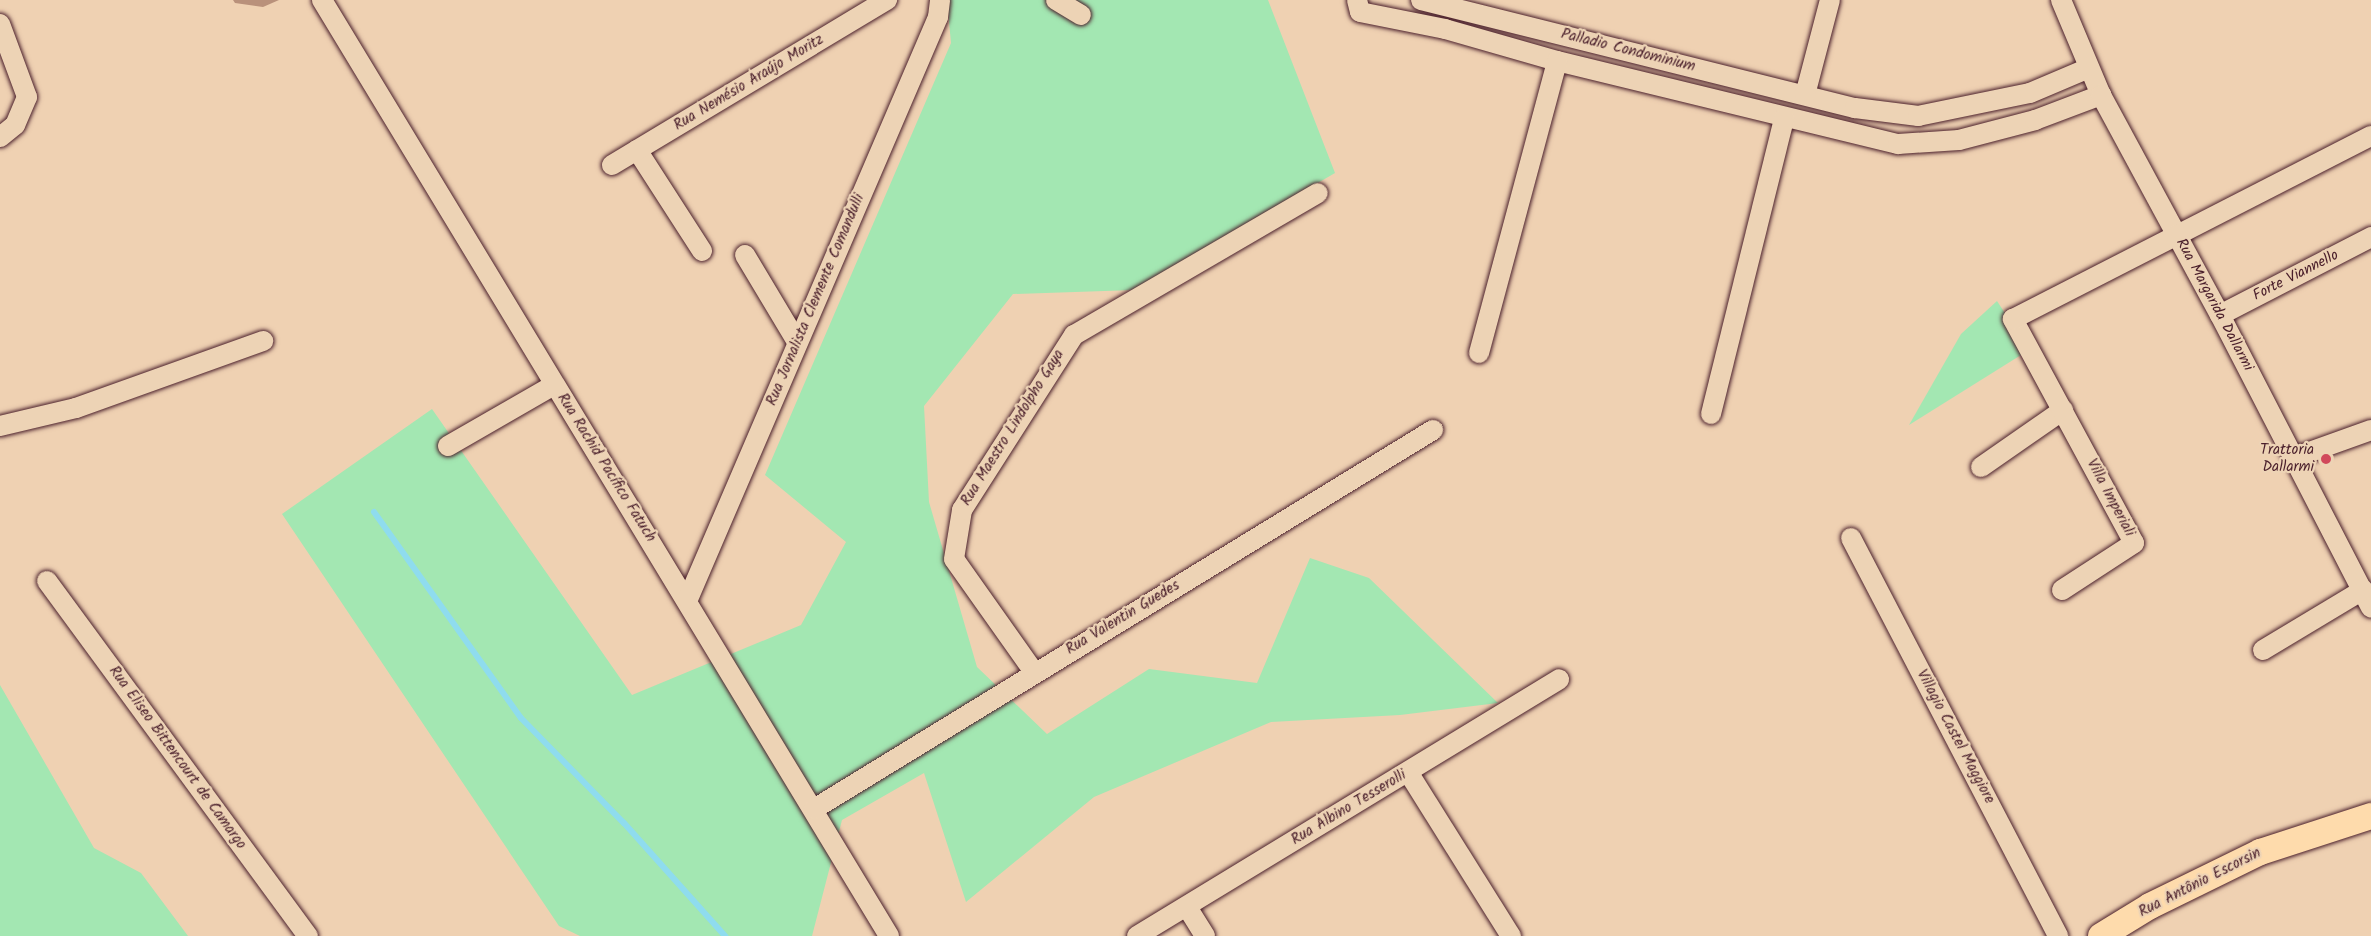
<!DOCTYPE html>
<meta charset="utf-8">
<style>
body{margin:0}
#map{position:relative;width:2371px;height:936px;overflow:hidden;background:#efd1b2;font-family:Kalam,sans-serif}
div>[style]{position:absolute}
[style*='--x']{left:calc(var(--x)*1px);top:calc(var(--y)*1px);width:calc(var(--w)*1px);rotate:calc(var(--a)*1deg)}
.green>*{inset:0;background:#a3e7b2}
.stream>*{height:6px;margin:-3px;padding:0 3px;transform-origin:3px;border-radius:3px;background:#8fdcee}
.roads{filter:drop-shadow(0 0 2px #4a1f2b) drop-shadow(0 0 2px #4a1f2b)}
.minor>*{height:20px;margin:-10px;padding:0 10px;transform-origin:10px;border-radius:10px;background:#edd3b5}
.major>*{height:26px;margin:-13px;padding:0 13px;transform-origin:13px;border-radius:13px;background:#fedbac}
.wall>*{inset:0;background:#b9917b}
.dots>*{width:16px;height:16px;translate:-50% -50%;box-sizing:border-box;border:3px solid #edd3b5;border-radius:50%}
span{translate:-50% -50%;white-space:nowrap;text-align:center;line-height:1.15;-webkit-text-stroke:4.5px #edd3b5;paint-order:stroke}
.street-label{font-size:15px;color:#4a1f2b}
.poi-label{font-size:15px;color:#4a1f2b}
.right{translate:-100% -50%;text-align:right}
</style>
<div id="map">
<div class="green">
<div style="clip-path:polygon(947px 0,1268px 0,1335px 173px,1134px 290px,1013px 294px,924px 406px,929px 502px,977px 667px,1047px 734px,1149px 669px,1257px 683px,1310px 558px,1369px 578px,1498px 703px,1400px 715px,1271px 722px,1094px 797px,966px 902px,924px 773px,842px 820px,812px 936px,580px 936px,559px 926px,282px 514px,432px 409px,632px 695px,801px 625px,846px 542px,765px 475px,951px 43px)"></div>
<div style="clip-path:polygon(1997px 301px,2029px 350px,1909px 425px,1961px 334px)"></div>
<div style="clip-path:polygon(0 685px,94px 848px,141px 873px,188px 936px,0 936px)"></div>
</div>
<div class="stream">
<div style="--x:374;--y:512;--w:253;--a:54.5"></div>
<div style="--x:521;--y:718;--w:147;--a:45.6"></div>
<div style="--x:624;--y:823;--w:152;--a:48.2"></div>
</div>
<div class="roads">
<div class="minor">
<div style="--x:322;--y:0;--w:1094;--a:58.79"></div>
<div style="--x:1056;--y:0;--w:29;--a:31"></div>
<div style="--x:1357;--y:0;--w:12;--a:76"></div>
<div style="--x:1360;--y:12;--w:87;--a:11.3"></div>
<div style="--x:1445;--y:29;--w:116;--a:15.9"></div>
<div style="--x:1557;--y:61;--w:351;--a:13.7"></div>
<div style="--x:1898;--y:144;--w:61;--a:-3.8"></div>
<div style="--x:1959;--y:140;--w:79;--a:-14.7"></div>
<div style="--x:2035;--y:120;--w:71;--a:-20.7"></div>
<div style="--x:1421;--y:0;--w:447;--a:14"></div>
<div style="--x:1855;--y:108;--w:64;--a:7.2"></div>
<div style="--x:1918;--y:116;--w:114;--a:-11.6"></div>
<div style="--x:2030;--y:93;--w:64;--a:-23"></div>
<div style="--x:2061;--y:0;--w:103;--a:67.2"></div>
<div style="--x:2101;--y:95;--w:250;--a:61.6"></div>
<div style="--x:2220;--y:315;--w:329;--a:62.7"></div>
<div style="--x:0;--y:24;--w:78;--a:69.7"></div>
<div style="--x:27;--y:97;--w:30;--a:113"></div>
<div style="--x:15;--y:125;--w:19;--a:141"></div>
<div style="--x:1805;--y:95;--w:98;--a:-75.3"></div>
<div style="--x:637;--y:150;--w:120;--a:57.2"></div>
<div style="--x:612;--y:165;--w:321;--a:-31"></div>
<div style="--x:745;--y:255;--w:101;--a:59.1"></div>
<div style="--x:2220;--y:315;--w:170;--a:-27.3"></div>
<div style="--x:1479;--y:353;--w:302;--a:-75"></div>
<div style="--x:1711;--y:414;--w:305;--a:-76.1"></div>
<div style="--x:0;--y:426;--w:78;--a:-13.3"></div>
<div style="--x:76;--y:408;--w:199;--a:-19.7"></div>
<div style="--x:448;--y:446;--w:122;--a:-29.9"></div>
<div style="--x:2293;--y:458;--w:83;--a:-19.7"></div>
<div style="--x:1981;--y:467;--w:100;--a:-34.8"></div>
<div style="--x:1851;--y:538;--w:449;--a:62.5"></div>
<div style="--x:47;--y:581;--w:441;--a:53.7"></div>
<div style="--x:2062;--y:590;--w:86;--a:-33.1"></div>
<div style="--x:2134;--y:543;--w:255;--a:-118.4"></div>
<div style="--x:2013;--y:319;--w:402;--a:-27.1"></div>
<div style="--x:688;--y:599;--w:633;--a:-66.75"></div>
<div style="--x:938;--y:17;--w:17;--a:-83"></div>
<div style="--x:2263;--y:650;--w:117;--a:-31"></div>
<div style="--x:1034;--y:672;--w:138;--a:-125.3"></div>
<div style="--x:954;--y:559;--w:50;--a:-80.7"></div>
<div style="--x:962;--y:510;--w:208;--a:-57.4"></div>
<div style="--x:1074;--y:335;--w:282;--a:-30.2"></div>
<div style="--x:1408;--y:772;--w:194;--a:57.9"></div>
<div style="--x:814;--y:809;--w:726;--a:-31.48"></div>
<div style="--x:1187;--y:907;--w:34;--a:58"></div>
<div style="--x:1137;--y:936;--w:494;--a:-31.3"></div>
</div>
<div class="major">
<div style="--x:2101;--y:936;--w:57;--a:-31.5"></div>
<div style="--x:2150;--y:906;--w:123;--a:-26.1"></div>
<div style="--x:2260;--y:852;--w:117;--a:-18"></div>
</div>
</div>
<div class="wall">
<div style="clip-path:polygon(233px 0,279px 0,263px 7px,235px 3px)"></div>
</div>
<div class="dots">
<div style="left:2326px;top:459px;background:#d1495b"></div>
</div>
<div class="street-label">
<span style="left:1628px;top:51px;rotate:14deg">Palladio Condominium</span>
<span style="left:749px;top:83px;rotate:-31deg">Rua Nemésio Araújo Moritz</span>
<span style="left:2296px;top:276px;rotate:-27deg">Forte Viannello</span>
<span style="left:816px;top:300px;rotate:-67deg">Rua Jornalista Clemente Comandulli</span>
<span style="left:2214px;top:305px;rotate:62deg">Rua Margarida Dallarmi</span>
<span style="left:1013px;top:428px;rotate:-58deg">Rua Maestro Lindolpho Gaya</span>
<span style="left:606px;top:468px;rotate:58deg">Rua Rachid Pacífico Fatuch</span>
<span style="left:2110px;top:498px;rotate:62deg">Villa Imperiali</span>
<span style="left:1123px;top:618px;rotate:-31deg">Rua Valentin Guedes</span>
<span style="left:1955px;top:737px;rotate:62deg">Villagio Castel Maggiore</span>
<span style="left:177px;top:758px;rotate:54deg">Rua Eliseo Bittencourt de Camargo</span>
<span style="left:1349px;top:808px;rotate:-31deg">Rua Albino Tesserolli</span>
<span style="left:2200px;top:883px;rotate:-27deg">Rua Antônio Escorsin</span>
</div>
<div class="poi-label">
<span class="right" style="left:2314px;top:459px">Trattoria<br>Dallarmi</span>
</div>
</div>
